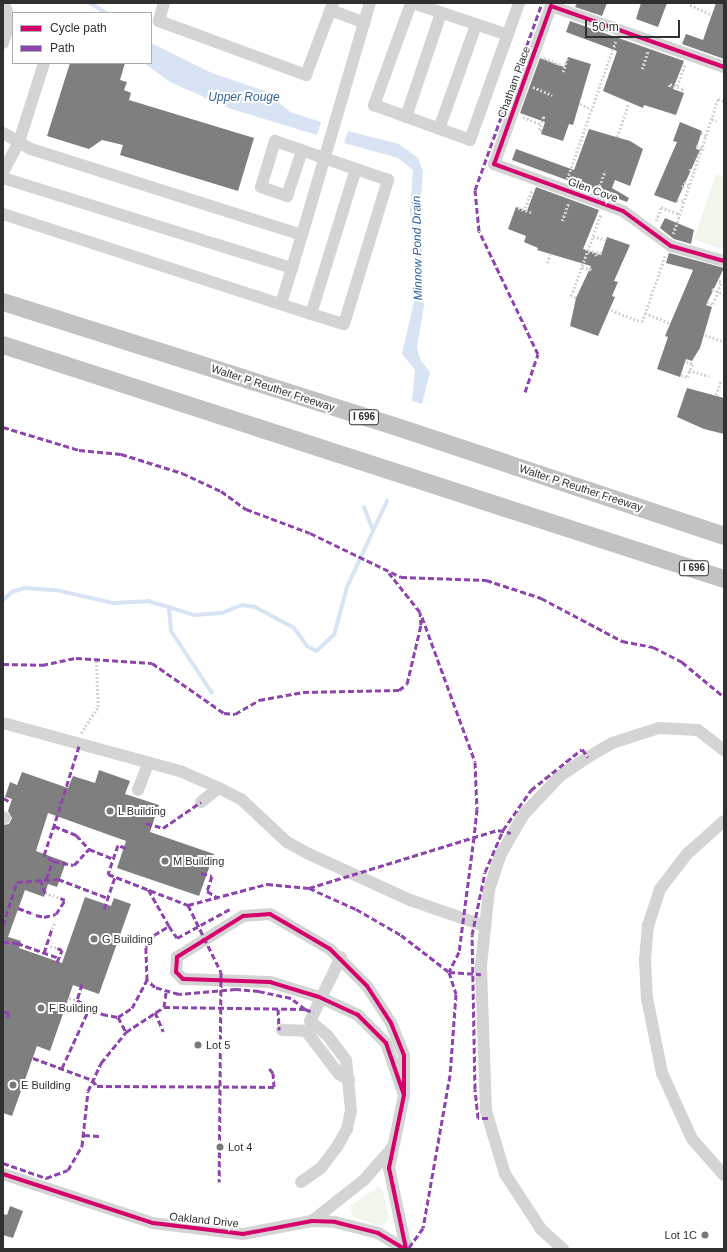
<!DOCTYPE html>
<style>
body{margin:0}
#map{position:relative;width:727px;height:1252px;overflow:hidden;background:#fff;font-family:Arial,sans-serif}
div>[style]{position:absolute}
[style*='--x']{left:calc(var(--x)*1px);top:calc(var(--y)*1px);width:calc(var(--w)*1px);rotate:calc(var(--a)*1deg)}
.green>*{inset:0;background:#f0f6ec}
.water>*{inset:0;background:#d8e4f4}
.stream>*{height:4px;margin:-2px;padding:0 2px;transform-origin:2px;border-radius:2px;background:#d8e4f4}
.building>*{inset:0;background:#7f7f7f}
.path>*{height:2.5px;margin-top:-1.25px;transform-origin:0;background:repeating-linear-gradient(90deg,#d4d4d4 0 2px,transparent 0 4px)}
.minor>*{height:12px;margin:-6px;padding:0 6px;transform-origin:6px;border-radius:6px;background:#d4d4d4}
.highway>*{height:18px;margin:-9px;padding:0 9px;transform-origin:9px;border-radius:9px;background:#c2c2c2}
.quiet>*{height:3px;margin-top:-1.5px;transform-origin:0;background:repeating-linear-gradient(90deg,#8e44ad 0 6px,transparent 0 9px)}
.cycleway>*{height:4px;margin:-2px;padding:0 2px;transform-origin:2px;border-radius:2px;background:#d6006c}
.dots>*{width:11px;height:11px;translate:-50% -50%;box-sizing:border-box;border:2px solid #fff;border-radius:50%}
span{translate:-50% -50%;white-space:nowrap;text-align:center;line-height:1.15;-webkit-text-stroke:4px #fff;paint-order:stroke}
.shield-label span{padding:1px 3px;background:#fff;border:1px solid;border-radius:3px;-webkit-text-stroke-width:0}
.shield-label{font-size:10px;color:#303030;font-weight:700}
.street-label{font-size:11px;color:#303030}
.poi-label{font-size:11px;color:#303030}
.left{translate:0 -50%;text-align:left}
.right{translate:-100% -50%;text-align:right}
.water-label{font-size:12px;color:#36619b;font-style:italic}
.frame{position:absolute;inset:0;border:4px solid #303030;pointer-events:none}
.legend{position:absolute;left:12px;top:12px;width:140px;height:52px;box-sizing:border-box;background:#fff;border:1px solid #acacac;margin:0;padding:5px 7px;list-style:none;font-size:12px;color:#303030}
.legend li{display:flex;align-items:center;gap:8px;height:20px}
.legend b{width:20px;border:1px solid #acacac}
.scale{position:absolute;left:585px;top:20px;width:95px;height:18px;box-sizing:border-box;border:2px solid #303030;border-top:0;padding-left:5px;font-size:12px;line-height:14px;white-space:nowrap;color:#303030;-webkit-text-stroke:3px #fff;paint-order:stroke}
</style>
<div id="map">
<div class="green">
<div style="clip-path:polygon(716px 174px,724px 177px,724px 250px,694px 239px)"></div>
<div style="clip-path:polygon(378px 1187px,383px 1191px,389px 1217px,386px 1222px,381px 1226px,353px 1217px,350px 1206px)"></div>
</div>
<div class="water">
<div style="clip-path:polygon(151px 43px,212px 73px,265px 91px,290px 112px,321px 122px,317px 135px,231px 109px,170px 82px,144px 63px,151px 63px)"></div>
<div style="clip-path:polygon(348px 131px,399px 144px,418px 158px,423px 171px,420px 209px,424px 306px,417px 347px,421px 361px,430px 372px,422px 404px,412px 401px,415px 370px,402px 354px,414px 301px,415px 260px,410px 212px,413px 170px,398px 158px,344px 143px)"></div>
</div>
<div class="stream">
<div style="--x:90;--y:3;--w:19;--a:32"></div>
<div style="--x:364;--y:507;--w:25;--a:69"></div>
<div style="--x:3;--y:600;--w:12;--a:-42"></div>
<div style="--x:12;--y:592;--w:13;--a:-18"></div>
<div style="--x:24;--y:588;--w:32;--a:4"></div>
<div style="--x:56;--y:590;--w:58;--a:12.8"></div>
<div style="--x:113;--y:603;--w:35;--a:-3"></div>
<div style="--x:148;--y:601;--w:48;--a:16.9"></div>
<div style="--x:194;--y:615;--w:28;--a:-4"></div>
<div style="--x:222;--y:613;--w:22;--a:-22"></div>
<div style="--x:242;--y:605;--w:13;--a:9"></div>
<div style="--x:255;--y:607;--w:44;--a:28.3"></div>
<div style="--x:294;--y:628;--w:22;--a:54"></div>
<div style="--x:307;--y:646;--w:10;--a:29"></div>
<div style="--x:316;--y:651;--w:24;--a:-42"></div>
<div style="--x:334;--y:635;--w:50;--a:-74.8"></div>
<div style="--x:347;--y:587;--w:95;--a:-65.1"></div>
<div style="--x:169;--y:608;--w:23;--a:85"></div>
<div style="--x:171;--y:631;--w:74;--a:56.5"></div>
</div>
<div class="building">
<div style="clip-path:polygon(577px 3px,607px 3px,602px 16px,575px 7px)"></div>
<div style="clip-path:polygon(641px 3px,667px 3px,658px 27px,636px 19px)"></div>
<div style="clip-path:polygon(716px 3px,724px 3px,724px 59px,682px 44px,686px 34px,703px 40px)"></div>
<div style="clip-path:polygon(570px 21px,684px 61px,673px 89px,684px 93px,676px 115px,644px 105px,643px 108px,603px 91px,617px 51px,566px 32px)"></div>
<div style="clip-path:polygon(568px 57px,591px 64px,573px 125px,569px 124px,563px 141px,541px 134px,545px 122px,520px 113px,540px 58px,564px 67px)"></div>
<div style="clip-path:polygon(70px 63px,125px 63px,120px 80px,127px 82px,124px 90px,131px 93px,129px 100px,254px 138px,238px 191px,120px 155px,123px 145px,102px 140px,89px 149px,47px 136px)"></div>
<div style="clip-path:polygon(680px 122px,702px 131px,696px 149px,700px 150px,676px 203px,654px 195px,677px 142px,673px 141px)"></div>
<div style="clip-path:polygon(589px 129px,630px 141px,643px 149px,630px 186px,615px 180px,612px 188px,629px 198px,627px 202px,512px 160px,516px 149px,574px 170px)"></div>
<div style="clip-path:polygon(536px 187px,599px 210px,583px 249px,601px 255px,607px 237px,630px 245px,614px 281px,618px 282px,612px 296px,615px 297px,598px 336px,570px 326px,576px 298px,591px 266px,537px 250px,538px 248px,524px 242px,526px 236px,508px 229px,516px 207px,527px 211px)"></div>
<div style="clip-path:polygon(665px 218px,694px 230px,691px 244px,674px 239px,660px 228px)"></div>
<div style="clip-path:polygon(669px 253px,724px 268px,706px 305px,712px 307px,700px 348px,692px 361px,686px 359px,680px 377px,657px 369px,668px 337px,665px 336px,693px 270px,666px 263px)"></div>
<div style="clip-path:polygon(687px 388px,724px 398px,724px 434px,704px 429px,677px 417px)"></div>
<div style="clip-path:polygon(99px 770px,130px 781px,125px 794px,159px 805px,150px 832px,214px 854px,199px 896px,117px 868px,126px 841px,48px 813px,36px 851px,66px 862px,57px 887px,48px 884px,44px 897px,25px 890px,8px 937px,21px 941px,19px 948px,62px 963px,85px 897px,111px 906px,114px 898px,131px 904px,99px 994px,73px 985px,50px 1051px,37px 1046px,12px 1116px,3px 1113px,3px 825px,9px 824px,12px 818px,8px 811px,12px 799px,5px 797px,10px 782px,17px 785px,22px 772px,68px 788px,73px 776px,95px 783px)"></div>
<div style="clip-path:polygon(10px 1206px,23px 1211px,13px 1238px,3px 1235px,3px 1214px,7px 1215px)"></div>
</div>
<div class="path">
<div style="--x:690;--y:5;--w:24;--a:24"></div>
<div style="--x:544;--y:58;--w:19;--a:21"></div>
<div style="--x:642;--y:69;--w:19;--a:-72"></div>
<div style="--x:563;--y:72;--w:14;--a:-73"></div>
<div style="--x:677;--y:86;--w:23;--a:-70"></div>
<div style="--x:533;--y:87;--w:21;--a:23"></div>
<div style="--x:669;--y:87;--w:3;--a:-72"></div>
<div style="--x:670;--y:84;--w:14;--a:21"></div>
<div style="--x:683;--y:89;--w:3;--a:108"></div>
<div style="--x:580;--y:104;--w:13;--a:23"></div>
<div style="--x:523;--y:117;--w:19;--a:21"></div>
<div style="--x:712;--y:119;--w:5;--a:22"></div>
<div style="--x:542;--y:131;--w:3;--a:-162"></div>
<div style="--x:539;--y:130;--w:14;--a:-73"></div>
<div style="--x:543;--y:117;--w:3;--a:18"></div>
<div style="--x:701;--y:133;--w:7;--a:27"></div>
<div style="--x:617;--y:137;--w:36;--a:-71"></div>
<div style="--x:696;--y:146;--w:9;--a:21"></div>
<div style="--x:689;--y:170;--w:7;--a:0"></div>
<div style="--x:567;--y:179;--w:147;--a:-70.6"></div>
<div style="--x:684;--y:182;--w:7;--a:34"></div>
<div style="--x:682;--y:187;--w:4;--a:-45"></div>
<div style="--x:598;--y:190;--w:20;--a:-70"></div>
<div style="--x:677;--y:200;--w:8;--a:7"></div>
<div style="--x:518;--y:208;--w:14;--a:17"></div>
<div style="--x:525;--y:208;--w:19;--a:-69"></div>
<div style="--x:562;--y:221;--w:20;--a:-70"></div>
<div style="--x:656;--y:221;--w:15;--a:-70"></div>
<div style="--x:661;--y:207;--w:20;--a:20"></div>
<div style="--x:673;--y:234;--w:142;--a:-71.6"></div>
<div style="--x:718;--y:99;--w:6;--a:18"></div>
<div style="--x:593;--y:236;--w:14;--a:17"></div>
<div style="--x:588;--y:251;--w:14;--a:8"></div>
<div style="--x:596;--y:254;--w:3;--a:72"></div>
<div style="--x:547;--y:263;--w:9;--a:-69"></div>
<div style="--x:582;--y:267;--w:11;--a:15"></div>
<div style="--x:712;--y:289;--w:13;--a:23"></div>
<div style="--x:576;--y:298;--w:5;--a:-158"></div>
<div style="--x:571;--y:296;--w:87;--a:-69.9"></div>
<div style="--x:707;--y:302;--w:6;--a:18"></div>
<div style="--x:713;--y:304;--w:23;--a:-70"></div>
<div style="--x:721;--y:282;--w:4;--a:-166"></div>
<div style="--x:611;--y:310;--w:33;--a:21"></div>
<div style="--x:642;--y:322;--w:70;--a:-70.8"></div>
<div style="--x:645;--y:313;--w:27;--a:22"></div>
<div style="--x:705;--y:335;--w:18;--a:19"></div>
<div style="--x:689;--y:370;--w:21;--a:17"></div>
<div style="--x:681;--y:375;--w:6;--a:18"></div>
<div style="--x:687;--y:377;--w:14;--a:-69"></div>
<div style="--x:692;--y:364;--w:6;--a:-162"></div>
<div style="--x:716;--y:395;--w:16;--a:-72"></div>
<div style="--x:81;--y:733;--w:31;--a:-57"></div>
<div style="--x:98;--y:707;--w:49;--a:-92.3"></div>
<div style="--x:45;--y:893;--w:16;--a:18"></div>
<div style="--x:31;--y:913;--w:5;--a:22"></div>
<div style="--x:52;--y:929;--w:8;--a:-67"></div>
<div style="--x:50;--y:946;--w:7;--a:16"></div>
<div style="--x:69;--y:998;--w:8;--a:14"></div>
</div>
<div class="minor">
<div style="--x:164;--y:3;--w:19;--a:106"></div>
<div style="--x:159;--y:21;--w:157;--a:20.2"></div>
<div style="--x:306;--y:75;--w:77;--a:-69.4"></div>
<div style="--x:411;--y:3;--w:109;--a:109.9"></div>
<div style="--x:374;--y:105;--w:102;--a:20"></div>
<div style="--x:470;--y:140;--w:145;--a:-70.3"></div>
<div style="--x:413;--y:3;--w:100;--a:18.6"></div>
<div style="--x:330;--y:10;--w:37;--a:20"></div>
<div style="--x:3;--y:43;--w:23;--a:-72"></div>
<div style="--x:10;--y:21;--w:19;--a:-108"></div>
<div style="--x:724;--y:67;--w:183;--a:-160.6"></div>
<div style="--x:551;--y:6;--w:168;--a:109.8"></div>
<div style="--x:494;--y:164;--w:137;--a:20"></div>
<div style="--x:623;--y:211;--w:59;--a:36.1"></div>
<div style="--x:671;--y:246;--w:55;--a:15.8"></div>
<div style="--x:406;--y:117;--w:110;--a:-71.4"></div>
<div style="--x:439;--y:129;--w:110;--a:-70.4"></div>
<div style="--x:3;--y:133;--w:32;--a:30"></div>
<div style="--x:31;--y:149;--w:284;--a:17.6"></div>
<div style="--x:302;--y:235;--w:242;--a:-73.7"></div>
<div style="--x:3;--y:172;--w:34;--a:-62"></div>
<div style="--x:19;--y:142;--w:83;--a:-72.4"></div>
<div style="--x:3;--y:178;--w:303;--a:17.3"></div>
<div style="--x:3;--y:214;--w:324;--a:18"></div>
<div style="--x:311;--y:314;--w:152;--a:-72.8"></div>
<div style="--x:356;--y:169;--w:86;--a:-160.9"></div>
<div style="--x:275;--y:141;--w:48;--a:106.9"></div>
<div style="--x:261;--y:187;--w:28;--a:19"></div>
<div style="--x:287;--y:196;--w:47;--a:-71.6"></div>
<div style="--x:281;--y:304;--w:72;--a:-73.1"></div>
<div style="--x:311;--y:314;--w:34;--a:17"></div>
<div style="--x:344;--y:324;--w:151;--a:-73"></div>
<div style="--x:388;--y:180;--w:34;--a:-161"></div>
<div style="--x:3;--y:723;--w:183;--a:15.2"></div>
<div style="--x:180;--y:771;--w:43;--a:23.6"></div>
<div style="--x:219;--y:788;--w:25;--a:27"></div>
<div style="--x:241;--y:799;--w:63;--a:43.1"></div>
<div style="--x:287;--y:842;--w:25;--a:29"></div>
<div style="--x:309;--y:854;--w:111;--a:24.5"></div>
<div style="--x:410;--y:900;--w:76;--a:19.1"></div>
<div style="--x:138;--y:790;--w:28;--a:-69"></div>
<div style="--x:201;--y:802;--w:23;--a:-38"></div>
<div style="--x:3;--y:817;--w:2;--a:27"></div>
<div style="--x:724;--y:821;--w:50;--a:138.3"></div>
<div style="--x:687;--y:854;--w:44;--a:127.6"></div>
<div style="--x:660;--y:889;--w:38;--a:108"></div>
<div style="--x:648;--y:925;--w:36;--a:95"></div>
<div style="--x:645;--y:961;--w:37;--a:87"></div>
<div style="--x:647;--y:998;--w:76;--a:78.7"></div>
<div style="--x:662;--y:1073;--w:72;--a:65.6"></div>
<div style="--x:692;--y:1139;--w:48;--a:48.4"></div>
<div style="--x:282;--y:1030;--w:24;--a:2"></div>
<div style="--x:306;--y:1031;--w:54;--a:52.5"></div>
<div style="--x:339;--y:1074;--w:12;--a:31"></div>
<div style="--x:404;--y:1095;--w:55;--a:-109.1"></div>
<div style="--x:386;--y:1043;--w:40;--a:-135"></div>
<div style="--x:358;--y:1015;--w:43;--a:-155.2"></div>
<div style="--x:319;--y:997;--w:51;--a:-163"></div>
<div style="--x:270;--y:982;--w:87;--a:-178"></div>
<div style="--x:183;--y:979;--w:10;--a:-135"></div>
<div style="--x:176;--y:972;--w:15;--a:-86"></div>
<div style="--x:177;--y:957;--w:78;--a:-31.8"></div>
<div style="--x:243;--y:916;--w:27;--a:-4"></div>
<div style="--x:270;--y:914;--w:69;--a:30.3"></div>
<div style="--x:330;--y:949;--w:52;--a:45"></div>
<div style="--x:367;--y:986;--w:44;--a:57"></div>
<div style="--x:391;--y:1023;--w:35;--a:68"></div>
<div style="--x:404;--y:1056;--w:39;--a:90"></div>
<div style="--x:404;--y:1095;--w:75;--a:101.6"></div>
<div style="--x:389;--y:1168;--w:83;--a:78.1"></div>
<div style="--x:3;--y:1174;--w:158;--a:18.1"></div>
<div style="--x:153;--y:1223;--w:91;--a:7"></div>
<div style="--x:243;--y:1234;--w:70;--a:-10.7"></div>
<div style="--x:312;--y:1221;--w:23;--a:2"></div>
<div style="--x:335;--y:1222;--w:44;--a:14.3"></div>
<div style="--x:378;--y:1233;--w:31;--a:31"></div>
<div style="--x:301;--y:1182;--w:24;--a:-35"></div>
<div style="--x:321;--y:1168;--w:26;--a:-53"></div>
<div style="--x:337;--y:1147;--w:21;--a:-61"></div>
<div style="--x:347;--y:1129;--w:19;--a:-78"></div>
<div style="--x:351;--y:1110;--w:50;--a:-95.7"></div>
<div style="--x:346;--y:1060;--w:30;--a:-127"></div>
<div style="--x:328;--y:1036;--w:23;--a:-140"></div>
<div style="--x:310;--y:1021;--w:71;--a:-64.2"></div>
<div style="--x:312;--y:1221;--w:66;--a:-38.3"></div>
<div style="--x:364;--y:1180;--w:43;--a:-48.8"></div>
<div style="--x:563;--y:1249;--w:30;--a:-138"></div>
<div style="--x:541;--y:1229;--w:66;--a:-123.2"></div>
<div style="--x:505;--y:1174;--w:66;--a:-106.8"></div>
<div style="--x:486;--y:1111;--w:146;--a:-92"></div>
<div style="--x:481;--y:965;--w:75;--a:-83.9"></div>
<div style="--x:489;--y:890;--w:38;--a:-72"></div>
<div style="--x:501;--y:854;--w:46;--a:-60.1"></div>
<div style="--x:524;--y:814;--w:52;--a:-46.5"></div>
<div style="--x:560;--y:776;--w:34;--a:-34"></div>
<div style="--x:588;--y:757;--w:28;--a:-30"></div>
<div style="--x:612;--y:743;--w:49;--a:-17.7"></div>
<div style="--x:659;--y:728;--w:39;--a:3"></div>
<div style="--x:698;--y:730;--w:33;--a:38"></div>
</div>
<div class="highway">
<div style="--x:3;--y:302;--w:410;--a:17.6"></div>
<div style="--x:394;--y:426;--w:348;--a:18.4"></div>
<div style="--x:3;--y:345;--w:758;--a:17.98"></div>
</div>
<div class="quiet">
<div style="--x:525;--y:392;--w:40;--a:-71.1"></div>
<div style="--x:538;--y:354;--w:136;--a:-115.6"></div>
<div style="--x:479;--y:231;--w:41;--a:-95.6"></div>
<div style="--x:475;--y:190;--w:199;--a:-70.3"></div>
<div style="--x:3;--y:427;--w:79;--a:16.8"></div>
<div style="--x:79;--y:450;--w:42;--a:5.4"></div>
<div style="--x:121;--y:454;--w:64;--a:17.3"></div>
<div style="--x:182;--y:473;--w:43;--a:24.8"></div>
<div style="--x:221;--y:491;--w:31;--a:36"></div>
<div style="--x:246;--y:509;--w:68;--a:20.6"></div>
<div style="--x:310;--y:533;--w:101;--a:25.8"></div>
<div style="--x:401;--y:577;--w:85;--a:2"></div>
<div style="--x:486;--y:580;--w:58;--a:18.1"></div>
<div style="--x:541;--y:598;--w:92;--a:28"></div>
<div style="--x:622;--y:641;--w:32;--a:11"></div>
<div style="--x:653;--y:647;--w:33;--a:27"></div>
<div style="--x:682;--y:662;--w:55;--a:39.8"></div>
<div style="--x:422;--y:617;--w:154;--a:69.9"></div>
<div style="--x:475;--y:762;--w:47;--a:87.6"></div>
<div style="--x:477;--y:809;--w:28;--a:96"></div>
<div style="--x:474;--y:837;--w:116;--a:97.4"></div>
<div style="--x:459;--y:952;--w:22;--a:117"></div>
<div style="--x:449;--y:972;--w:32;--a:4"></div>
<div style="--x:3;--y:664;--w:39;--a:1"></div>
<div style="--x:42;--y:665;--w:35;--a:-12"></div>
<div style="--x:76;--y:658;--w:76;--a:3.8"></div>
<div style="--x:152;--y:663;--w:88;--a:34.8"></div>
<div style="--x:224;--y:713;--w:11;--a:5"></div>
<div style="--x:235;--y:714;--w:28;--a:-30"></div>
<div style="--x:259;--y:700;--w:45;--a:-10.3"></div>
<div style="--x:303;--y:692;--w:96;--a:-1.2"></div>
<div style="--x:399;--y:690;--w:10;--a:-37"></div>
<div style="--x:407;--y:684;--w:61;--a:-76.7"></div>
<div style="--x:421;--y:625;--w:13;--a:-94"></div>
<div style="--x:420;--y:612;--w:50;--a:-128.5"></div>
<div style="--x:79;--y:746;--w:84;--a:107.4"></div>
<div style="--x:54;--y:826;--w:24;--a:22"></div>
<div style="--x:76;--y:835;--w:19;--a:47"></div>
<div style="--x:89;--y:849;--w:27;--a:22"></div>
<div style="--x:3;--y:798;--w:9;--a:27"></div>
<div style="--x:146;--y:823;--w:18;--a:16"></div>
<div style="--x:163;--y:828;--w:46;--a:-34.4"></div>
<div style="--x:126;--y:848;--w:9;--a:-159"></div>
<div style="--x:118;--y:845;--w:31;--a:109"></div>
<div style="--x:108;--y:874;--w:86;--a:21.2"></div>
<div style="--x:188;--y:905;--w:75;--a:63.8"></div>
<div style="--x:221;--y:972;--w:210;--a:90.5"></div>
<div style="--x:53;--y:861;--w:21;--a:11"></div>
<div style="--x:74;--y:865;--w:22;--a:-47"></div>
<div style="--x:201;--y:873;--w:11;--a:15"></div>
<div style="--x:212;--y:876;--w:16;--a:108"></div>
<div style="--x:207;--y:891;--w:13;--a:32"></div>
<div style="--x:40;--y:879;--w:15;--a:70"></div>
<div style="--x:46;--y:879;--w:19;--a:-69"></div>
<div style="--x:53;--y:861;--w:11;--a:-146"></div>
<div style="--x:44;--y:855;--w:31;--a:-71"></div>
<div style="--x:309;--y:888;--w:198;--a:-17.1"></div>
<div style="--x:498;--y:830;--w:13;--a:13"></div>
<div style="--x:188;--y:905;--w:82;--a:-14.9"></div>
<div style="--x:267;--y:884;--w:42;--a:5.4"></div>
<div style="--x:309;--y:888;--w:51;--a:24.1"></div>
<div style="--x:356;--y:909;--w:52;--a:30"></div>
<div style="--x:401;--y:935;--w:61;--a:37.6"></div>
<div style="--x:449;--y:972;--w:23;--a:72"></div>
<div style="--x:456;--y:994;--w:81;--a:94.2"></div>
<div style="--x:450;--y:1075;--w:155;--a:100"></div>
<div style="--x:423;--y:1228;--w:26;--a:126"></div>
<div style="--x:18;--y:908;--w:14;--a:21"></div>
<div style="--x:104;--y:909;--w:34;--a:-71"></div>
<div style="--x:36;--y:915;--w:8;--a:14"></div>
<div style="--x:44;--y:917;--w:12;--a:-14"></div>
<div style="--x:56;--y:914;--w:17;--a:-57"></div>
<div style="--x:65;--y:900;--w:5;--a:-158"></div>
<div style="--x:3;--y:925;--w:45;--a:-72"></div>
<div style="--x:17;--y:882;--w:41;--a:-4.2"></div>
<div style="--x:58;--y:879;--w:53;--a:20.8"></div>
<div style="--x:169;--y:926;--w:14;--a:56"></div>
<div style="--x:177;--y:938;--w:60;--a:-28.7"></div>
<div style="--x:3;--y:942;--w:14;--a:4"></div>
<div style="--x:17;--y:943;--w:45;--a:19.7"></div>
<div style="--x:44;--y:953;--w:25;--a:-72"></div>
<div style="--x:57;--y:962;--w:13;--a:-67"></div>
<div style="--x:62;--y:950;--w:5;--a:-158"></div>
<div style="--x:82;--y:984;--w:17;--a:107"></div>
<div style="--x:77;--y:1000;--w:29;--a:29"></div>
<div style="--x:102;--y:1014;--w:16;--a:11"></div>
<div style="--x:118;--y:1017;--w:17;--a:-33"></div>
<div style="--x:132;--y:1008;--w:32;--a:-62"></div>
<div style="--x:164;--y:1007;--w:15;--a:-82"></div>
<div style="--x:278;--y:1009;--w:21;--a:87"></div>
<div style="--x:305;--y:1009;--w:9;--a:21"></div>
<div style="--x:3;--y:1011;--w:6;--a:18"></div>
<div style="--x:9;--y:1013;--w:4;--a:117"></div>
<div style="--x:155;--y:1012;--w:21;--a:67"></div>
<div style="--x:118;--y:1017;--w:17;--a:62"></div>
<div style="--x:33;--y:1058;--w:63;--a:20.4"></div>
<div style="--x:92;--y:1080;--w:8;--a:50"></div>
<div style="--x:97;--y:1086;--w:177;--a:0.3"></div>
<div style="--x:274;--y:1087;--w:14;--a:-94"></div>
<div style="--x:273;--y:1073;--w:6;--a:-129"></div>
<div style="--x:62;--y:1068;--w:65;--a:-65.4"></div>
<div style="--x:488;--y:1118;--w:10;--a:180"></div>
<div style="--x:478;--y:1118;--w:29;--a:-96"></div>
<div style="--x:475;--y:1089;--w:154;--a:-91.1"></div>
<div style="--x:472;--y:935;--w:64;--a:-78.3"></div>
<div style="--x:485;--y:872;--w:46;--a:-66.8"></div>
<div style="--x:503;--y:830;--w:49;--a:-55"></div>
<div style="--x:531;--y:790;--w:65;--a:-38.8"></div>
<div style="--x:582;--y:749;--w:10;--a:53"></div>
<div style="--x:84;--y:1135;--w:15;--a:4"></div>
<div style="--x:3;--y:1163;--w:46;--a:19.2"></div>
<div style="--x:46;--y:1178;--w:23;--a:-20"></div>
<div style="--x:68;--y:1170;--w:28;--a:-60"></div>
<div style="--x:82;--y:1146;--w:55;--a:-83.8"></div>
<div style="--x:88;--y:1091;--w:31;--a:-65"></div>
<div style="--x:101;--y:1063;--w:40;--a:-51"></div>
<div style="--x:126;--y:1032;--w:45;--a:-33.3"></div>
<div style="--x:164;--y:1007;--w:141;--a:0.8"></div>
<div style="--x:305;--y:1009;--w:18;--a:-142"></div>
<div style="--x:291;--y:998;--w:33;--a:-168"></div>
<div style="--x:259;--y:991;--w:23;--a:-175"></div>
<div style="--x:236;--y:989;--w:57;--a:175"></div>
<div style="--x:179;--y:994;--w:25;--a:-164"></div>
<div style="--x:155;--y:987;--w:11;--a:-139"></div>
<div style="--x:147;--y:980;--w:33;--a:-92"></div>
<div style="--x:146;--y:947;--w:14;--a:-56"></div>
<div style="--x:154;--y:935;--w:17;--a:-31"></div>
<div style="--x:169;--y:926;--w:43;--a:-119.6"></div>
</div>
<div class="cycleway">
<div style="--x:724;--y:67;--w:183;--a:-160.6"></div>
<div style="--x:551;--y:6;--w:168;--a:109.8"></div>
<div style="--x:494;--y:164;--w:137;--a:20"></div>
<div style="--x:623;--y:211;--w:59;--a:36.1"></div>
<div style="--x:671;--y:246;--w:55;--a:15.8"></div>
<div style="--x:404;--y:1095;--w:55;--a:-109.1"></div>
<div style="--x:386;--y:1043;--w:40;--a:-135"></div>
<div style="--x:358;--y:1015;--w:43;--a:-155.2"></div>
<div style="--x:319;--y:997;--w:51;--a:-163"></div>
<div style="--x:270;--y:982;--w:87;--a:-178"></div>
<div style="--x:183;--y:979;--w:10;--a:-135"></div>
<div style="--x:176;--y:972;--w:15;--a:-86"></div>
<div style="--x:177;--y:957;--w:78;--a:-31.8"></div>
<div style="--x:243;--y:916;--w:27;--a:-4"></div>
<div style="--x:270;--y:914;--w:69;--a:30.3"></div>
<div style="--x:330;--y:949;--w:52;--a:45"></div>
<div style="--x:367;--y:986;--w:44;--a:57"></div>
<div style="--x:391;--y:1023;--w:35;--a:68"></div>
<div style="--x:404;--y:1056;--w:39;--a:90"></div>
<div style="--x:404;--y:1095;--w:75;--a:101.6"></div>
<div style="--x:389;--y:1168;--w:83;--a:78.1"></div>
<div style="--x:3;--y:1174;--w:158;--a:18.1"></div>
<div style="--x:153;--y:1223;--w:91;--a:7"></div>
<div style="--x:243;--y:1234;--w:70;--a:-10.7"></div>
<div style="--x:312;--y:1221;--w:23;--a:2"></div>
<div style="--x:335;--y:1222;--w:44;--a:14.3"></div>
<div style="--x:378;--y:1233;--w:31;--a:31"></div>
</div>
<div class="dots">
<div style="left:110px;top:811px;background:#787878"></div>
<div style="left:165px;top:861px;background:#787878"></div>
<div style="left:94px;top:939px;background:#787878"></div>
<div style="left:41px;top:1008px;background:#787878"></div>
<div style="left:198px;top:1045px;background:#787878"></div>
<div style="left:13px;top:1085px;background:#787878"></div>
<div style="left:220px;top:1147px;background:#787878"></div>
<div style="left:705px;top:1235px;background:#787878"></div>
</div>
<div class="shield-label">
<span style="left:364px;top:417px">I 696</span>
<span style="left:694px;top:568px">I 696</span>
</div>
<div class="street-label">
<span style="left:514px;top:82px;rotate:-70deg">Chatham Place</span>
<span style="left:593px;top:190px;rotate:20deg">Glen Cove</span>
<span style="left:273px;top:388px;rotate:18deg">Walter P Reuther Freeway</span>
<span style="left:581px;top:488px;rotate:18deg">Walter P Reuther Freeway</span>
<span style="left:204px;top:1220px;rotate:6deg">Oakland Drive</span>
</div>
<div class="poi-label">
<span class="left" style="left:118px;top:811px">L Building</span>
<span class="left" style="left:173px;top:861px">M Building</span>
<span class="left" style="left:102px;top:939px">G Building</span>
<span class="left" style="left:49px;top:1008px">F Building</span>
<span class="left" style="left:206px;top:1045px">Lot 5</span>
<span class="left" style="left:21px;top:1085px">E Building</span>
<span class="left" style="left:228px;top:1147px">Lot 4</span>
<span class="right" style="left:697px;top:1235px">Lot 1C</span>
</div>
<div class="water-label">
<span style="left:244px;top:98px">Upper Rouge</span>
<span style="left:418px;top:248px;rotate:-91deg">Minnow Pond Drain</span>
</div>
<div class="frame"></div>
<ul class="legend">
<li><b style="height:5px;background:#d6006c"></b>Cycle path</li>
<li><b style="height:5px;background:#8e44ad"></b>Path</li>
</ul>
<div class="scale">50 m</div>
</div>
